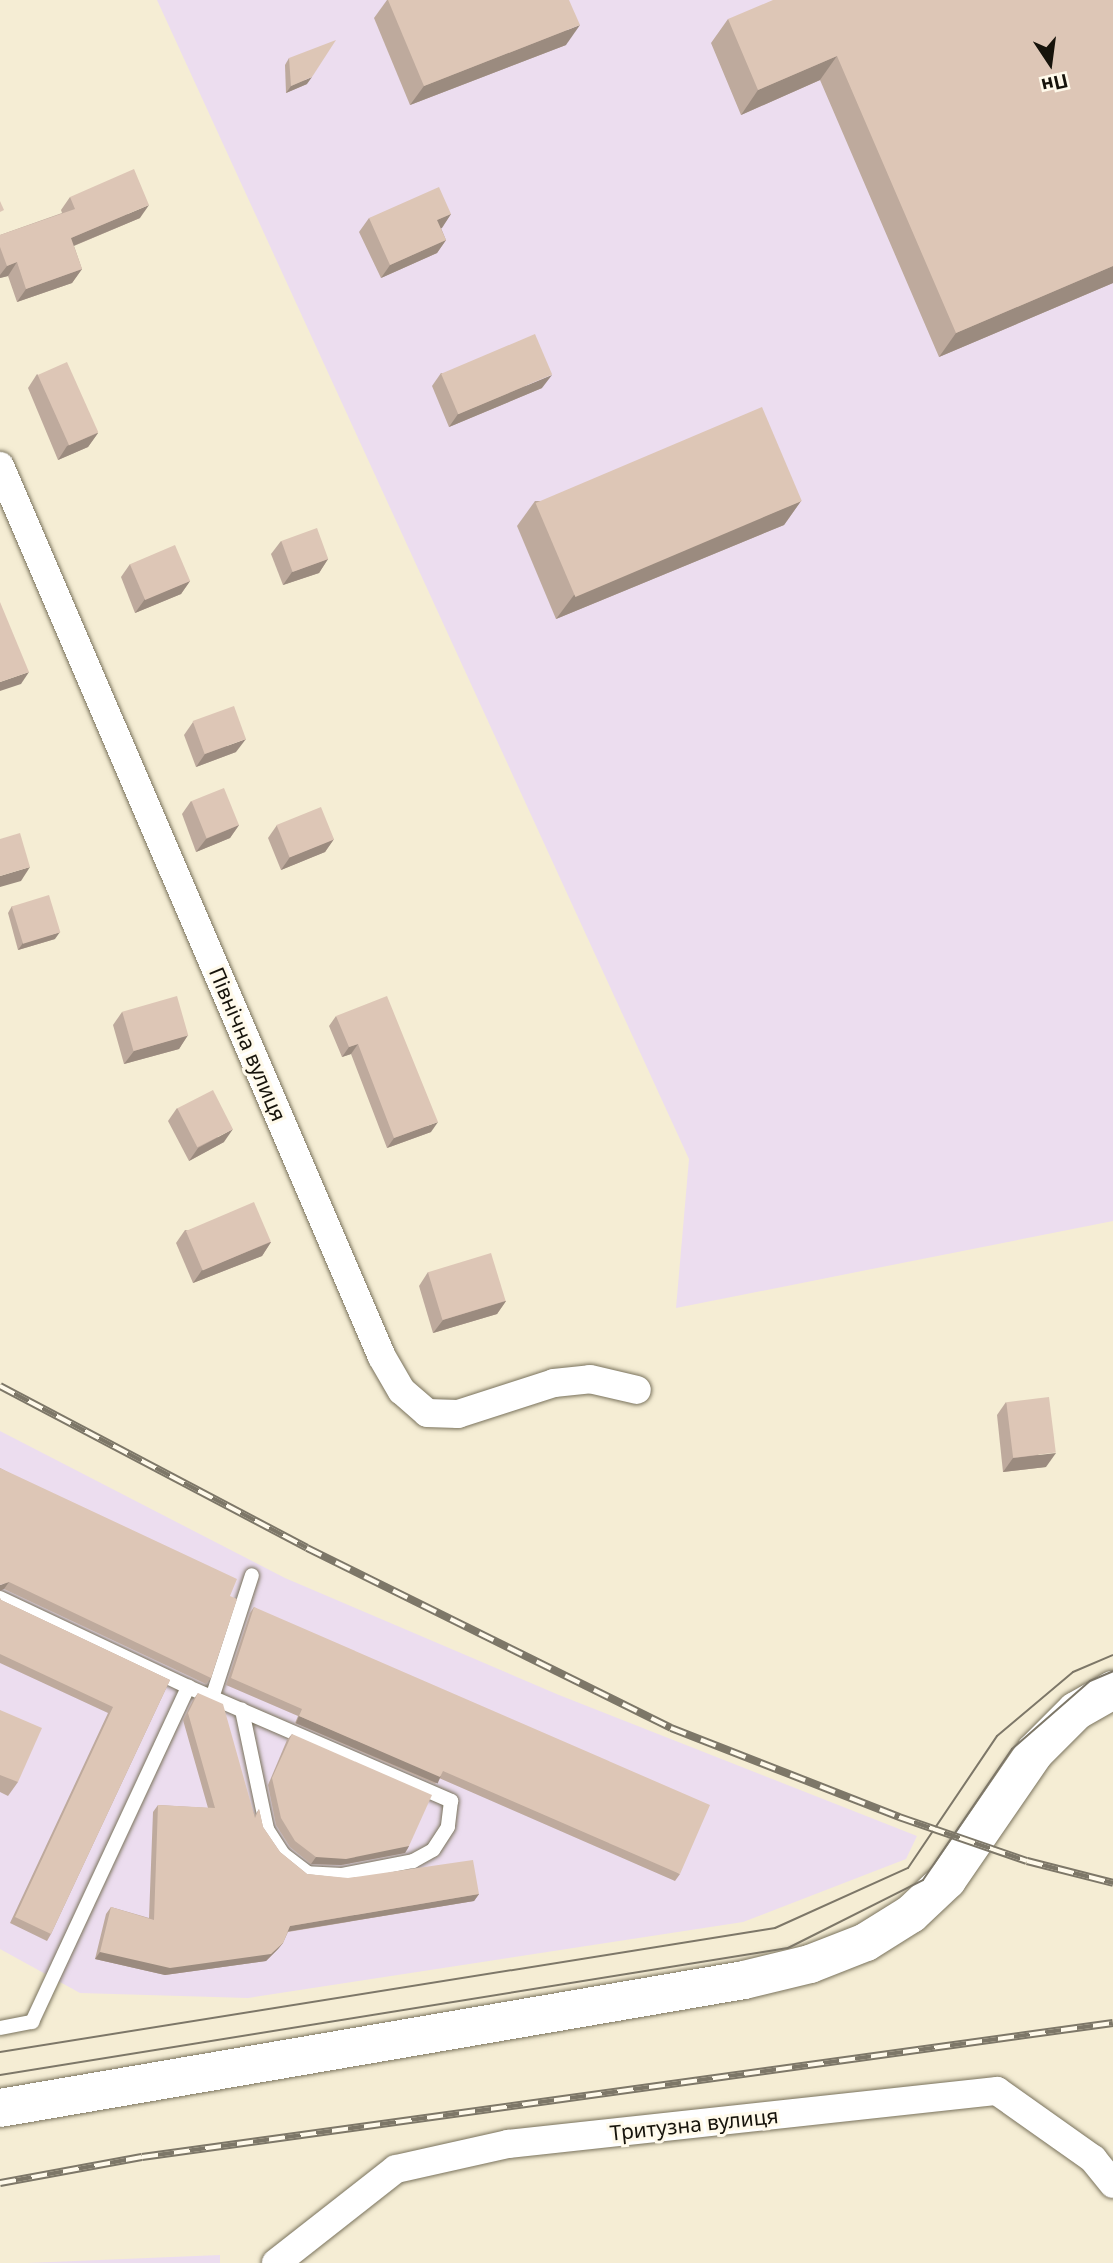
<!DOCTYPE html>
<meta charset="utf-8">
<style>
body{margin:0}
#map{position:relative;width:1113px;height:2263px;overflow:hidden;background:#f5edd4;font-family:"Noto Sans",sans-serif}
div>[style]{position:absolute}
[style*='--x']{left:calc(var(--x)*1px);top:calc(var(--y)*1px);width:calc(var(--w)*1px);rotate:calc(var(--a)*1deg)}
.industrial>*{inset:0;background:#ecddef}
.roads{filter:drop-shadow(0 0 2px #79725c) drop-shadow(0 0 2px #79725c)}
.lane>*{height:14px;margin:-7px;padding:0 7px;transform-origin:7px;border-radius:7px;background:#fff}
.street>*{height:28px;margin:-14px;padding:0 14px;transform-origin:14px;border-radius:14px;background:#fff}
.secondary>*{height:38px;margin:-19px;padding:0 19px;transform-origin:19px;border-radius:19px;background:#fff}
.tram>*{height:2px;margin:-1px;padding:0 1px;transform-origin:1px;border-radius:1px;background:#7d7768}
.rail>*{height:8px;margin-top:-4px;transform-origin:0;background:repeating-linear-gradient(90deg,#fffaeb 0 16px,#7d7768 0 32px);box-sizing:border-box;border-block:2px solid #7d7768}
.wall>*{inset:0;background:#beaa9d}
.shaded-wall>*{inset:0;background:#9b8b7f;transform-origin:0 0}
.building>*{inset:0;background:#ddc6b6;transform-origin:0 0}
span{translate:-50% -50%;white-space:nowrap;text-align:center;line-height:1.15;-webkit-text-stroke:6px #fffaeb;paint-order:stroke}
.street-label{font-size:21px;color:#16130b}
.north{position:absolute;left:1015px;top:28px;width:70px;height:70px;-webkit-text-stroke:5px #fffaeb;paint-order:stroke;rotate:167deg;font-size:19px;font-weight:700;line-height:28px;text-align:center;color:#16130b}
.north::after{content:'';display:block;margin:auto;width:24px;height:32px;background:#16130b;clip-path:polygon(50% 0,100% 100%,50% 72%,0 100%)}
</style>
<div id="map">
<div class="industrial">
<div style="clip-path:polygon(157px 0,1113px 0,1113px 1221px,676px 1308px,689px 1159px)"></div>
<div style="clip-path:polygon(0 1431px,285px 1578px,559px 1695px,917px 1836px,906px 1859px,743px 1922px,248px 1998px,80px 1993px,0 1949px)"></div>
<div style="clip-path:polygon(220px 2255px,220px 2263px,27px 2263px)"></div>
</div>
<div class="roads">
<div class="lane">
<div style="--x:0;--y:1598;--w:208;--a:25.3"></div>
<div style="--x:212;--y:1698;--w:129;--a:-72"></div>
<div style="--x:0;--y:2028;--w:33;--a:-11"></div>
<div style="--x:32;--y:2022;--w:370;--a:-65"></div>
<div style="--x:188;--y:1687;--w:287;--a:23.4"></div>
<div style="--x:451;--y:1801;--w:26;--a:97"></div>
<div style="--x:448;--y:1827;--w:27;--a:123"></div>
<div style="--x:433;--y:1850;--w:23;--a:151"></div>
<div style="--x:413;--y:1861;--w:72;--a:168.8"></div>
<div style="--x:342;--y:1875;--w:34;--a:-177"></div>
<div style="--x:308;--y:1873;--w:31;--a:-143"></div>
<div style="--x:283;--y:1854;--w:30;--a:-123"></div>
<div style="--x:267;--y:1829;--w:122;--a:-101.9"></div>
</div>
<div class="street">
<div style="--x:0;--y:466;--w:969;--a:66.79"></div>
<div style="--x:382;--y:1357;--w:39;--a:60"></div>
<div style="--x:402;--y:1391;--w:33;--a:41"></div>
<div style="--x:427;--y:1413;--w:31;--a:2"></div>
<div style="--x:458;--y:1414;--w:101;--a:-17.9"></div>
<div style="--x:554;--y:1383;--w:36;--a:-6"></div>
<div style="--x:590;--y:1379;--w:48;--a:13.2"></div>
<div style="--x:276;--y:2263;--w:152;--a:-38.1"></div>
<div style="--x:396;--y:2169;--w:115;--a:-12.6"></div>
<div style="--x:508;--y:2144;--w:492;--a:-6.2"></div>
<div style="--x:997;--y:2091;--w:118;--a:35.3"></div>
<div style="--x:1093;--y:2159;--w:32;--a:51"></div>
</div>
<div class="secondary">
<div style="--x:0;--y:2108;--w:755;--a:-9.76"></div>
<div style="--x:744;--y:1980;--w:68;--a:-13.6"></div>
<div style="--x:810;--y:1964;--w:60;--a:-21.4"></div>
<div style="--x:866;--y:1942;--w:53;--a:-31.9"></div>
<div style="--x:911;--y:1914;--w:50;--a:-43.4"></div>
<div style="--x:947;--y:1880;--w:155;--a:-55.5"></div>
<div style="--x:1035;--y:1752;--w:58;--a:-45"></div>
<div style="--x:1076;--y:1711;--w:43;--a:-29.6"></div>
</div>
</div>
<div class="tram">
<div style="--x:0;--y:2052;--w:785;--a:-9.09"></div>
<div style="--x:775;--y:1928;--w:146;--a:-24.3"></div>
<div style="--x:908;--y:1868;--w:159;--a:-56"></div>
<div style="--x:997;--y:1736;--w:99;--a:-40.1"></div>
<div style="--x:1073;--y:1672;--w:43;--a:-23"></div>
<div style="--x:0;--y:2075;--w:798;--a:-9.16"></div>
<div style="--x:788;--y:1948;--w:151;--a:-26.7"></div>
<div style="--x:923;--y:1880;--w:158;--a:-55.8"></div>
<div style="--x:1012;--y:1749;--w:103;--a:-41.1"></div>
<div style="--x:1090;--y:1681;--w:25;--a:-23"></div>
</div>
<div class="rail">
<div style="--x:0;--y:1386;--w:347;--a:27.8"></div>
<div style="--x:307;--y:1548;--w:406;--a:26.3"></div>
<div style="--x:671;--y:1728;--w:245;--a:21.3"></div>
<div style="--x:899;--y:1817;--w:135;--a:19"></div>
<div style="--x:1027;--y:1861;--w:89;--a:14.3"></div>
<div style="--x:0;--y:2183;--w:144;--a:-10.4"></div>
<div style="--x:142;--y:2157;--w:980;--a:-7.86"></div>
</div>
<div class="wall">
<div style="clip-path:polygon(387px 0,569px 0,566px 45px,410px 105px,374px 18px)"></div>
<div style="clip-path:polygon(1113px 0,1113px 283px,939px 357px,820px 80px,741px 115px,711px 43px,728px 19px)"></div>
<div style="clip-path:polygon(289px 58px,307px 84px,286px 93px,285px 65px)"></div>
<div style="clip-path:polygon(70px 197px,140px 218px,74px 246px,82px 269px,72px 283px,17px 302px,8px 276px,0 278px,0 235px,62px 213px,61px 210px)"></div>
<div style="clip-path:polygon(451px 214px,441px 228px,446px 240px,437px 253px,381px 278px,359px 232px,369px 218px)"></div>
<div style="clip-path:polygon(441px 373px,542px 388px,449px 427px,432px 386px)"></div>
<div style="clip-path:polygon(37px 374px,98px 433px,88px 447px,58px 460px,28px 388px)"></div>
<div style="clip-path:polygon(535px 501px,801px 501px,784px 525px,556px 619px,517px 526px)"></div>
<div style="clip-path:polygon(281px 541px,328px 559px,319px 573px,283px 585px,271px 554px)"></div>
<div style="clip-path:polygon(130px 564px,190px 581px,181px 594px,135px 613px,121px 577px)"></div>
<div style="clip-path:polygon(193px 722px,236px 752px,196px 767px,184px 735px)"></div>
<div style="clip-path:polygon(191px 801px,239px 825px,230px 838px,196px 852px,182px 814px)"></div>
<div style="clip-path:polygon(277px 825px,334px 839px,325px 852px,281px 870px,268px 838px)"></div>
<div style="clip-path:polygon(12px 906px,55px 939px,18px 950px,8px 913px)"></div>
<div style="clip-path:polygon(122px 1012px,188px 1035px,179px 1049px,124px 1064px,113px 1025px)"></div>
<div style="clip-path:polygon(336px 1016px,431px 1132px,387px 1148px,351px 1054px,342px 1057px,329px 1026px)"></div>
<div style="clip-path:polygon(177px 1108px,224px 1142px,189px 1161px,168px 1121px)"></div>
<div style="clip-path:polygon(185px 1230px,271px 1242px,262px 1256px,193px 1283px,176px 1243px)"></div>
<div style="clip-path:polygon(428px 1272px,506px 1301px,497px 1314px,433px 1333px,419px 1286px)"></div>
<div style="clip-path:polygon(1006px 1402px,1046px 1467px,1003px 1472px,997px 1415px)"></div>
<div style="clip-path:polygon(0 1468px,230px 1596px,211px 1678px,206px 1684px,4px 1589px)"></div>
<div style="clip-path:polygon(0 1598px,1px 1600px,170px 1680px,51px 1934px,47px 1941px,10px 1923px,108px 1713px,0 1663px)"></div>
<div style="clip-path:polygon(254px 1607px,680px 1874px,675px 1881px,439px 1778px,435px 1784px,295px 1723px,298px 1716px,226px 1685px,250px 1613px)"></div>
<div style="clip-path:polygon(198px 1693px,255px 1815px,259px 1809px,263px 1827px,280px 1852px,307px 1874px,479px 1894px,474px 1901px,288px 1932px,283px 1943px,278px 1949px,266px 1961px,165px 1975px,95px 1959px,106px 1914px,111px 1907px,149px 1918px,153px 1812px,158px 1805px,208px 1808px,183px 1720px,193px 1700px)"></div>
<div style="clip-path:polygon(0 1710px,18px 1782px,8px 1796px,0 1792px)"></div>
<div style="clip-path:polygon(292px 1734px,409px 1846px,405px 1853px,341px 1865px,311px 1864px,290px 1847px,276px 1825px,268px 1785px,287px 1740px)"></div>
</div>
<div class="shaded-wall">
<div style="clip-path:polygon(580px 25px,566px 45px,410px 105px,424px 86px)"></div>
<div style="clip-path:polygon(837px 56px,820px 80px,741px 115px,758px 90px)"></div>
<div style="clip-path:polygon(312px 77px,307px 84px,286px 93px,291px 86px)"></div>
<div style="clip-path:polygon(149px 205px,140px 218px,61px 251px,71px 238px)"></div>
<div style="clip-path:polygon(451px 214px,442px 228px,428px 234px,437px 220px)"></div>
<div style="clip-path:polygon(446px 240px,437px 253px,381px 278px,390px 265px)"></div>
<div style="clip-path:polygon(17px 262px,8px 276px,0 278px,0 275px,7px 266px)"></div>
<div style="clip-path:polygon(1113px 266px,1113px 283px,939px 357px,956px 333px)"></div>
<div style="clip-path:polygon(82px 269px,72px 283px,17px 302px,26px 289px)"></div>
<div style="clip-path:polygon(552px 375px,542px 388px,449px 427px,458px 414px)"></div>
<div style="clip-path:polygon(98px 433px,88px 447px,58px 460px,67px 446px)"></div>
<div style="clip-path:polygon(801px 501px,784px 525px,556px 619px,574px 595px)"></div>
<div style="clip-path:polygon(328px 559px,319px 573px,283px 585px,292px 572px)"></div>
<div style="clip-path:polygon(190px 581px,181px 594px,135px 613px,145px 599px)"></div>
<div style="clip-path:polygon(29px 672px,21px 684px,0 691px,0 682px)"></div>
<div style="clip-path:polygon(246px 739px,236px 752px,196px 767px,205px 754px)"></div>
<div style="clip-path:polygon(239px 825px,230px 838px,196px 852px,206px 839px)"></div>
<div style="clip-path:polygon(334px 839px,325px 852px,281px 870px,290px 857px)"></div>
<div style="clip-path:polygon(30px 867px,21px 881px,0 887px,0 876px)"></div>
<div style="clip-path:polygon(60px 932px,55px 939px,18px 950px,23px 943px)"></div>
<div style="clip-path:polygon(188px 1035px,179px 1049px,124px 1064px,134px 1051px)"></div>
<div style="clip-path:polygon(358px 1044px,351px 1054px,342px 1057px,349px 1047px)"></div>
<div style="clip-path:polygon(438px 1122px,431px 1132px,387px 1148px,394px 1138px)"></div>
<div style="clip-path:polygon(233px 1129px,224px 1142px,189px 1161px,198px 1148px)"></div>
<div style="clip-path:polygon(271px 1242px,262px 1256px,193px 1283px,202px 1270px)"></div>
<div style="clip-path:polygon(506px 1301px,497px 1314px,433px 1333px,443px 1320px)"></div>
<div style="clip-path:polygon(1056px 1453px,1046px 1467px,1003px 1472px,1013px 1458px)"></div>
<div style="clip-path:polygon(9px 1582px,4px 1589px,0 1591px,0 1585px)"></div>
<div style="left:299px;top:1716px;width:154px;height:8px;rotate:23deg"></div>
<div style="clip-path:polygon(409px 1846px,405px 1853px,341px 1865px,311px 1864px,316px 1857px)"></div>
<div style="clip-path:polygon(479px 1894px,474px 1901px,285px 1932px,290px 1926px)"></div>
<div style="clip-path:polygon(283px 1943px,278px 1949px,266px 1961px,165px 1975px,95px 1959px,100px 1952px)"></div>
</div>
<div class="building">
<div style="clip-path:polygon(388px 0,569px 0,580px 25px,424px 86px)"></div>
<div style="clip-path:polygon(773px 0,1113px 0,1113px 266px,956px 333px,837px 56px,758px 90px,728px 19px)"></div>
<div style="clip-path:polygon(336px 40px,312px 77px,291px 86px,289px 58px)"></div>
<div style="clip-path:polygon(134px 169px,149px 205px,71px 238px,82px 269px,26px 289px,17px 262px,7px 266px,0 247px,0 235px,75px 209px,70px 197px)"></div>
<div style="clip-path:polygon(439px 187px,451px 214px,437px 220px,446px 240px,390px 265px,369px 218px)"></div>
<div style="clip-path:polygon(0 201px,4px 210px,0 212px)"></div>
<div style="left:535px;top:334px;width:44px;height:102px;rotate:67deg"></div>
<div style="left:67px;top:362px;width:77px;height:32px;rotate:66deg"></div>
<div style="left:762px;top:407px;width:102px;height:246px;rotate:67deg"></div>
<div style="left:317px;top:528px;width:33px;height:38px;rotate:70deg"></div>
<div style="left:175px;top:545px;width:39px;height:49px;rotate:67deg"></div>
<div style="clip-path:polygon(0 602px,29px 672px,0 682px)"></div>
<div style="left:234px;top:706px;width:35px;height:44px;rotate:70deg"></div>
<div style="left:224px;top:788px;width:40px;height:35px;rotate:68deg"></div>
<div style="left:321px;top:807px;width:35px;height:48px;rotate:68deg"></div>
<div style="clip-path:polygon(20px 833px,30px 867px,0 876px,0 839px)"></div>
<div style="left:49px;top:895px;width:39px;height:39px;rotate:73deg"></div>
<div style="left:177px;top:996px;width:41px;height:57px;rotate:74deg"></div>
<div style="clip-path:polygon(387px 996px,438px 1122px,394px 1138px,358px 1044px,349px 1047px,336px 1016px)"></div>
<div style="left:213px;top:1090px;width:44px;height:40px;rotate:63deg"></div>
<div style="left:254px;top:1202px;width:43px;height:74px;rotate:67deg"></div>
<div style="left:491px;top:1253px;width:50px;height:66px;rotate:73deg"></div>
<div style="left:1049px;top:1397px;width:56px;height:43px;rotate:83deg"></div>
<div style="clip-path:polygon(0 1468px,237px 1579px,230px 1596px,237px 1599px,211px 1678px,9px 1582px,0 1585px)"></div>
<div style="clip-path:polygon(0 1598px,1px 1600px,170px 1680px,51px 1934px,15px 1917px,113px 1707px,0 1654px)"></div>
<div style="clip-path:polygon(254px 1607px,710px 1805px,680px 1874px,443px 1771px,440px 1777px,299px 1716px,302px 1709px,231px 1678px)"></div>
<div style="clip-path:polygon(198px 1693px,223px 1704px,255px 1818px,259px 1809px,263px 1827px,280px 1852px,307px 1874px,348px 1878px,473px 1860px,479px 1894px,290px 1926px,283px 1943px,271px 1954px,170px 1968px,100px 1952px,111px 1907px,154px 1920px,158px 1805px,215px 1808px,188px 1713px)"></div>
<div style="clip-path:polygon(0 1710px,42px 1728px,18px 1782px,0 1775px)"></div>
<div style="clip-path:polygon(292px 1734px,432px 1795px,409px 1846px,346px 1859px,316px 1857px,295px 1841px,281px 1818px,272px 1778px)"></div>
</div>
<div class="street-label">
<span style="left:248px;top:1044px;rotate:67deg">Північна вулиця</span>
<span style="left:694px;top:2124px;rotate:-6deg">Тритузна вулиця</span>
</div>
<div class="north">Пн</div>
</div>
